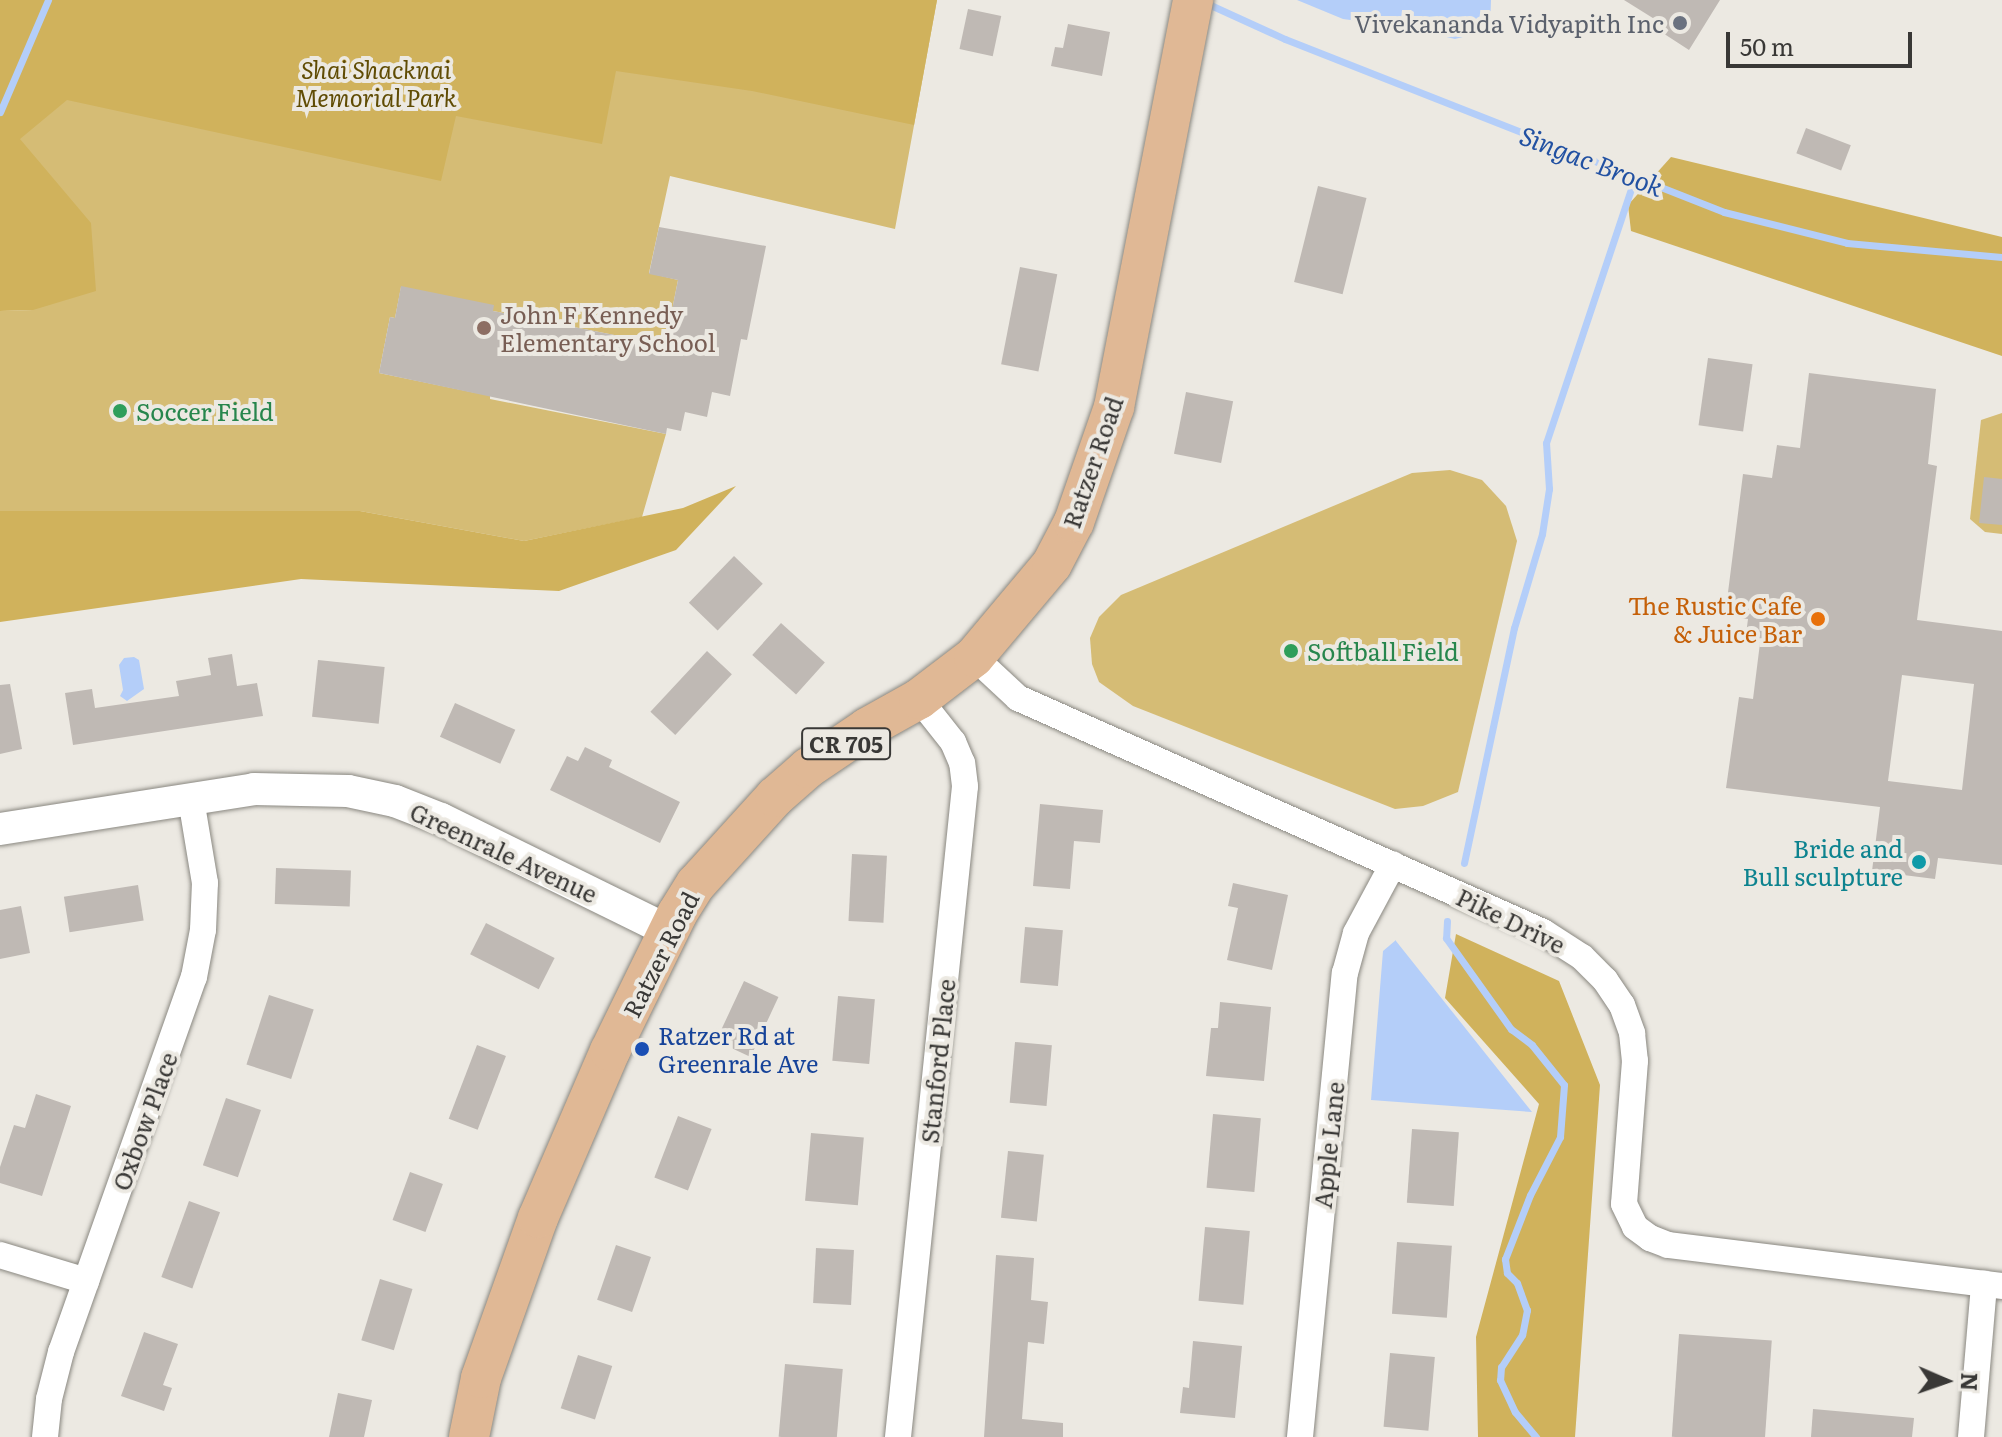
<!DOCTYPE html>
<style>
body{margin:0}
#map{position:relative;width:2002px;height:1437px;overflow:hidden;background:#ece9e2;font-family:Literata,serif}
div>[style]{position:absolute}
[style*='--x']{left:calc(var(--x)*1px);top:calc(var(--y)*1px);width:calc(var(--w)*1px);rotate:calc(var(--a)*1deg)}
.green>*{inset:0;background:#d5bc75}
.forest>*{inset:0;background:#d0b25c}
.water>*{inset:0;background:#b4cef9}
.stream>*{height:7px;margin:-3.5px;padding:0 3.5px;transform-origin:3.5px;border-radius:3.5px;background:#b4cef9}
.building>*{inset:0;background:#bfb9b4;transform-origin:0 0}
.roads{filter:drop-shadow(0 0 2px #8a8881) drop-shadow(0 0 2px #8a8881)}
.minor>*{height:26px;margin:-13px;padding:0 13px;transform-origin:13px;border-radius:13px;background:#fff}
.tertiary>*{height:32px;margin:-16px;padding:0 16px;transform-origin:16px;border-radius:16px;background:#fff}
.primary>*{height:40px;margin:-20px;padding:0 20px;transform-origin:20px;border-radius:20px;background:#e0b895}
.dots>*{width:22px;height:22px;translate:-50% -50%;box-sizing:border-box;border:4px solid #ece9e2;border-radius:50%}
span{translate:-50% -50%;white-space:nowrap;text-align:center;line-height:1.15;-webkit-text-stroke:8px #ece9e2;paint-order:stroke}
.shield-label span{padding:2px 6px;background:#ece9e2;border:2px solid;border-radius:6px;-webkit-text-stroke-width:0}
.shield-label{font-size:22px;color:#393836;font-weight:700}
.worship-label{font-size:24px;color:#5b616d}
.right{translate:-100% -50%;text-align:right}
.park-label{font-size:24px;color:#604c04;font-style:italic}
.education-label{font-size:24px;color:#785e54}
.left{translate:0 -50%;text-align:left}
.leisure-label{font-size:24px;color:#27864d}
.street-label{font-size:24px;color:#393836}
.food-label{font-size:24px;color:#c56008}
.culture-label{font-size:24px;color:#0d838f}
.transit-label{font-size:24px;color:#164399}
.water-label{font-size:26px;color:#2251a2;font-style:italic}
.north{position:absolute;left:1906px;top:1341px;width:80px;height:80px;-webkit-text-stroke:6px #ece9e2;paint-order:stroke;rotate:92deg;font-size:22px;font-weight:700;line-height:32px;text-align:center;color:#393836}
.north::after{content:'';display:block;margin:auto;width:28px;height:36px;background:#393836;clip-path:polygon(50% 0,100% 100%,50% 72%,0 100%)}
.scale{position:absolute;left:1726px;top:32px;width:186px;height:36px;box-sizing:border-box;border:4px solid #393836;border-top:0;padding-left:10px;font-size:24px;line-height:28px;white-space:nowrap;color:#393836;-webkit-text-stroke:6px #ece9e2;paint-order:stroke}
</style>
<div id="map">
<div class="green">
<div style="clip-path:polygon(0 0,937px 0,895px 229px,670px 176px,649px 273px,678px 280px,665px 345px,493px 311px,401px 287px,395px 318px,390px 317px,379px 373px,476px 393px,490px 392px,490px 399px,666px 434px,642px 517px,524px 541px,360px 511px,0 511px,0 311px,33px 310px,20px 139px)"></div>
<div style="clip-path:polygon(2002px 413px,2002px 534px,1985px 532px,1970px 519px,1981px 420px)"></div>
<div style="clip-path:polygon(1450px 470px,1482px 480px,1506px 506px,1517px 541px,1458px 792px,1423px 806px,1395px 809px,1133px 706px,1099px 682px,1092px 664px,1090px 638px,1099px 617px,1121px 595px,1412px 473px)"></div>
</div>
<div class="forest">
<div style="clip-path:polygon(0 0,937px 0,914px 125px,752px 91px,616px 71px,602px 144px,456px 116px,441px 181px,67px 100px,20px 139px,91px 223px,96px 291px,33px 310px,0 311px)"></div>
<div style="clip-path:polygon(1671px 157px,2002px 237px,2002px 356px,1631px 231px,1628px 205px)"></div>
<div style="clip-path:polygon(736px 486px,676px 550px,559px 591px,301px 579px,0 622px,0 511px,360px 511px,524px 541px,683px 508px)"></div>
<div style="clip-path:polygon(1456px 934px,1559px 981px,1600px 1085px,1575px 1437px,1478px 1437px,1476px 1337px,1539px 1104px,1445px 998px)"></div>
</div>
<div class="water">
<div style="clip-path:polygon(1297px 0,1491px 0,1490px 30px,1455px 39px,1409px 28px,1343px 19px)"></div>
<div style="clip-path:polygon(134px 657px,139px 660px,144px 689px,127px 701px,120px 696px,123px 690px,119px 665px,124px 658px)"></div>
<div style="clip-path:polygon(1396px 940px,1396px 941px,1532px 1112px,1371px 1100px,1383px 951px)"></div>
</div>
<div class="stream">
<div style="--x:1206;--y:3;--w:87;--a:24.5"></div>
<div style="--x:1285;--y:39;--w:472;--a:21.5"></div>
<div style="--x:1724;--y:212;--w:127;--a:14.1"></div>
<div style="--x:1847;--y:243;--w:156;--a:5.2"></div>
<div style="--x:0;--y:112;--w:122;--a:-66.8"></div>
<div style="--x:1464;--y:863;--w:240;--a:-78"></div>
<div style="--x:1514;--y:628;--w:98;--a:-73.4"></div>
<div style="--x:1542;--y:534;--w:46;--a:-81.2"></div>
<div style="--x:1549;--y:489;--w:46;--a:-93.7"></div>
<div style="--x:1546;--y:443;--w:280;--a:-71.5"></div>
<div style="--x:1447;--y:921;--w:17;--a:93"></div>
<div style="--x:1446;--y:938;--w:112;--a:54.5"></div>
<div style="--x:1511;--y:1029;--w:26;--a:37"></div>
<div style="--x:1532;--y:1045;--w:51;--a:51.3"></div>
<div style="--x:1564;--y:1085;--w:52;--a:94.4"></div>
<div style="--x:1560;--y:1137;--w:65;--a:117.3"></div>
<div style="--x:1530;--y:1195;--w:69;--a:111.3"></div>
<div style="--x:1505;--y:1259;--w:14;--a:82"></div>
<div style="--x:1507;--y:1273;--w:14;--a:45"></div>
<div style="--x:1517;--y:1283;--w:29;--a:70"></div>
<div style="--x:1527;--y:1310;--w:25;--a:101"></div>
<div style="--x:1522;--y:1335;--w:38;--a:123"></div>
<div style="--x:1501;--y:1367;--w:13;--a:94"></div>
<div style="--x:1500;--y:1380;--w:35;--a:65"></div>
<div style="--x:1515;--y:1412;--w:33;--a:50"></div>
</div>
<div class="building">
<div style="clip-path:polygon(1624px 0,1720px 0,1689px 50px,1652px 26px,1656px 20px)"></div>
<div style="left:968px;top:9px;width:34px;height:41px;rotate:12deg"></div>
<div style="clip-path:polygon(1068px 24px,1110px 32px,1102px 76px,1051px 66px,1055px 47px,1063px 48px)"></div>
<div style="left:1806px;top:128px;width:48px;height:27px;rotate:21deg"></div>
<div style="left:1318px;top:186px;width:50px;height:99px;rotate:14deg"></div>
<div style="clip-path:polygon(659px 227px,766px 246px,747px 340px,741px 339px,730px 396px,712px 392px,707px 417px,685px 412px,681px 431px,667px 428px,666px 434px,379px 373px,390px 317px,395px 318px,401px 286px,494px 305px,493px 311px,665px 345px,678px 280px,649px 274px)"></div>
<div style="left:1020px;top:267px;width:38px;height:99px;rotate:11deg"></div>
<div style="left:1708px;top:358px;width:45px;height:68px;rotate:8deg"></div>
<div style="clip-path:polygon(evenodd,1809px 373px,1936px 389px,1928px 464px,1937px 466px,1917px 620px,2002px 631px,2002px 865px,1938px 858px,1935px 879px,1872px 871px,1880px 807px,1726px 788px,1739px 697px,1753px 699px,1760px 643px,1745px 642px,1748px 619px,1725px 616px,1743px 474px,1772px 478px,1777px 445px,1800px 448px,1809px 373px,1902px 675px,1974px 684px,1962px 790px,1888px 781px,1902px 675px)"></div>
<div style="left:1186px;top:392px;width:48px;height:63px;rotate:11deg"></div>
<div style="clip-path:polygon(1984px 477px,2002px 479px,2002px 525px,1979px 523px)"></div>
<div style="left:734px;top:556px;width:40px;height:65px;rotate:44deg"></div>
<div style="left:781px;top:623px;width:59px;height:43px;rotate:42deg"></div>
<div style="left:707px;top:651px;width:34px;height:83px;rotate:43deg"></div>
<div style="clip-path:polygon(232px 654px,237px 686px,257px 683px,263px 716px,73px 745px,65px 693px,92px 689px,95px 708px,179px 696px,176px 681px,211px 675px,208px 658px)"></div>
<div style="left:318px;top:660px;width:67px;height:57px;rotate:6deg"></div>
<div style="clip-path:polygon(10px 684px,22px 749px,0 754px,0 685px)"></div>
<div style="left:455px;top:703px;width:66px;height:37px;rotate:24deg"></div>
<div style="clip-path:polygon(585px 747px,612px 760px,609px 767px,680px 802px,660px 843px,550px 790px,567px 756px,578px 761px)"></div>
<div style="clip-path:polygon(1040px 804px,1103px 810px,1100px 843px,1074px 841px,1070px 889px,1033px 886px)"></div>
<div style="left:852px;top:854px;width:35px;height:67px;rotate:3deg"></div>
<div style="left:276px;top:868px;width:75px;height:36px;rotate:2deg"></div>
<div style="clip-path:polygon(1233px 883px,1288px 895px,1272px 970px,1227px 960px,1238px 908px,1228px 906px)"></div>
<div style="left:138px;top:885px;width:36px;height:75px;rotate:81deg"></div>
<div style="clip-path:polygon(21px 906px,30px 953px,0 959px,0 910px)"></div>
<div style="left:486px;top:923px;width:77px;height:35px;rotate:27deg"></div>
<div style="left:1025px;top:927px;width:38px;height:56px;rotate:5deg"></div>
<div style="left:744px;top:981px;width:38px;height:66px;rotate:25deg"></div>
<div style="left:269px;top:995px;width:47px;height:73px;rotate:18deg"></div>
<div style="left:838px;top:996px;width:37px;height:65px;rotate:5deg"></div>
<div style="clip-path:polygon(1220px 1002px,1271px 1007px,1264px 1081px,1206px 1076px,1211px 1028px,1218px 1028px)"></div>
<div style="left:1015px;top:1042px;width:37px;height:61px;rotate:5deg"></div>
<div style="left:477px;top:1045px;width:31px;height:79px;rotate:21deg"></div>
<div style="clip-path:polygon(36px 1094px,71px 1106px,42px 1196px,0 1183px,0 1167px,14px 1125px,25px 1128px)"></div>
<div style="left:226px;top:1098px;width:37px;height:71px;rotate:19deg"></div>
<div style="left:1213px;top:1114px;width:48px;height:74px;rotate:5deg"></div>
<div style="left:678px;top:1116px;width:36px;height:66px;rotate:21deg"></div>
<div style="left:1412px;top:1129px;width:47px;height:74px;rotate:4deg"></div>
<div style="left:811px;top:1133px;width:53px;height:68px;rotate:5deg"></div>
<div style="left:1008px;top:1151px;width:36px;height:67px;rotate:6deg"></div>
<div style="left:410px;top:1172px;width:35px;height:51px;rotate:20deg"></div>
<div style="left:189px;top:1201px;width:33px;height:81px;rotate:20deg"></div>
<div style="left:1205px;top:1227px;width:45px;height:74px;rotate:5deg"></div>
<div style="left:1397px;top:1242px;width:55px;height:72px;rotate:4deg"></div>
<div style="left:616px;top:1245px;width:37px;height:58px;rotate:19deg"></div>
<div style="left:816px;top:1248px;width:38px;height:55px;rotate:3deg"></div>
<div style="clip-path:polygon(996px 1255px,1034px 1258px,1031px 1300px,1048px 1302px,1044px 1344px,1028px 1342px,1022px 1419px,1063px 1423px,1063px 1437px,984px 1437px)"></div>
<div style="left:380px;top:1279px;width:34px;height:64px;rotate:17deg"></div>
<div style="clip-path:polygon(144px 1332px,178px 1344px,163px 1385px,172px 1388px,164px 1411px,121px 1396px)"></div>
<div style="left:1679px;top:1334px;width:93px;height:103px;rotate:4deg"></div>
<div style="clip-path:polygon(1193px 1341px,1242px 1346px,1235px 1418px,1180px 1413px,1183px 1387px,1189px 1388px)"></div>
<div style="left:1390px;top:1353px;width:45px;height:74px;rotate:5deg"></div>
<div style="left:578px;top:1355px;width:36px;height:56px;rotate:18deg"></div>
<div style="left:785px;top:1364px;width:58px;height:73px;rotate:5deg"></div>
<div style="clip-path:polygon(338px 1393px,372px 1400px,364px 1437px,329px 1437px)"></div>
<div style="clip-path:polygon(1813px 1409px,1914px 1418px,1912px 1437px,1811px 1437px)"></div>
</div>
<div class="roads">
<div class="minor">
<div style="--x:974;--y:657;--w:60;--a:43"></div>
<div style="--x:1018;--y:698;--w:575;--a:24.02"></div>
<div style="--x:1543;--y:932;--w:46;--a:32.7"></div>
<div style="--x:1582;--y:957;--w:33;--a:45"></div>
<div style="--x:1605;--y:980;--w:30;--a:56"></div>
<div style="--x:1622;--y:1005;--w:30;--a:70"></div>
<div style="--x:1632;--y:1033;--w:28;--a:84"></div>
<div style="--x:1635;--y:1061;--w:143;--a:94.4"></div>
<div style="--x:1624;--y:1204;--w:25;--a:64"></div>
<div style="--x:1635;--y:1227;--w:19;--a:36"></div>
<div style="--x:1650;--y:1238;--w:19;--a:21"></div>
<div style="--x:1668;--y:1245;--w:337;--a:7"></div>
<div style="--x:0;--y:1255;--w:90;--a:16.8"></div>
<div style="--x:45;--y:1437;--w:38;--a:-84"></div>
<div style="--x:49;--y:1399;--w:49;--a:-75.7"></div>
<div style="--x:61;--y:1352;--w:398;--a:-70.5"></div>
<div style="--x:194;--y:977;--w:48;--a:-79.2"></div>
<div style="--x:203;--y:930;--w:47;--a:-87.6"></div>
<div style="--x:205;--y:883;--w:85;--a:-99.5"></div>
<div style="--x:898;--y:1437;--w:654;--a:-84.12"></div>
<div style="--x:965;--y:786;--w:23;--a:-97"></div>
<div style="--x:962;--y:763;--w:23;--a:-113"></div>
<div style="--x:953;--y:742;--w:55;--a:-128.3"></div>
<div style="--x:1300;--y:1437;--w:466;--a:-84.5"></div>
<div style="--x:1345;--y:973;--w:41;--a:-74.6"></div>
<div style="--x:1356;--y:933;--w:78;--a:-61.8"></div>
<div style="--x:1971;--y:1437;--w:154;--a:-85.1"></div>
</div>
<div class="tertiary">
<div style="--x:0;--y:829;--w:257;--a:-8.9"></div>
<div style="--x:254;--y:789;--w:94;--a:1.2"></div>
<div style="--x:348;--y:791;--w:48;--a:12"></div>
<div style="--x:395;--y:801;--w:49;--a:21.4"></div>
<div style="--x:441;--y:819;--w:254;--a:26.2"></div>
</div>
<div class="primary">
<div style="--x:469;--y:1437;--w:60;--a:-78.5"></div>
<div style="--x:481;--y:1378;--w:170;--a:-70.4"></div>
<div style="--x:538;--y:1218;--w:182;--a:-66.7"></div>
<div style="--x:610;--y:1051;--w:153;--a:-63.9"></div>
<div style="--x:677;--y:914;--w:36;--a:-58"></div>
<div style="--x:696;--y:884;--w:118;--a:-47.8"></div>
<div style="--x:775;--y:797;--w:44;--a:-41.3"></div>
<div style="--x:808;--y:768;--w:71;--a:-34.1"></div>
<div style="--x:867;--y:728;--w:60;--a:-29.1"></div>
<div style="--x:919;--y:699;--w:69;--a:-37.4"></div>
<div style="--x:974;--y:657;--w:121;--a:-50"></div>
<div style="--x:1052;--y:564;--w:47;--a:-62.4"></div>
<div style="--x:1074;--y:522;--w:122;--a:-70.8"></div>
<div style="--x:1114;--y:407;--w:415;--a:-79"></div>
</div>
</div>
<div class="dots">
<div style="left:1680px;top:23px;background:#6b7280"></div>
<div style="left:484px;top:328px;background:#8d6e63"></div>
<div style="left:120px;top:411px;background:#2e9e5b"></div>
<div style="left:1818px;top:619px;background:#e8710a"></div>
<div style="left:1291px;top:651px;background:#2e9e5b"></div>
<div style="left:1919px;top:862px;background:#0f9aa8"></div>
<div style="left:642px;top:1049px;background:#1a4fb4"></div>
</div>
<div class="shield-label">
<span style="left:846px;top:744px">CR 705</span>
</div>
<div class="worship-label">
<span class="right" style="left:1664px;top:23px">Vivekananda Vidyapith Inc</span>
</div>
<div class="park-label">
<span style="left:376px;top:83px">Shai Shacknai<br>Memorial Park</span>
</div>
<div class="education-label">
<span class="left" style="left:500px;top:328px">John F Kennedy<br>Elementary School</span>
</div>
<div class="leisure-label">
<span class="left" style="left:136px;top:411px">Soccer Field</span>
<span class="left" style="left:1307px;top:651px">Softball Field</span>
</div>
<div class="street-label">
<span style="left:1092px;top:462px;rotate:-71deg">Ratzer Road</span>
<span style="left:504px;top:852px;rotate:25deg">Greenrale Avenue</span>
<span style="left:1511px;top:920px;rotate:26deg">Pike Drive</span>
<span style="left:660px;top:954px;rotate:-63deg">Ratzer Road</span>
<span style="left:937px;top:1061px;rotate:-84deg">Stanford Place</span>
<span style="left:144px;top:1121px;rotate:-70deg">Oxbow Place</span>
<span style="left:1328px;top:1145px;rotate:-84deg">Apple Lane</span>
</div>
<div class="food-label">
<span class="right" style="left:1802px;top:619px">The Rustic Cafe<br>&amp; Juice Bar</span>
</div>
<div class="culture-label">
<span class="right" style="left:1903px;top:862px">Bride and<br>Bull sculpture</span>
</div>
<div class="transit-label">
<span class="left" style="left:658px;top:1049px">Ratzer Rd at<br>Greenrale Ave</span>
</div>
<div class="water-label">
<span style="left:1592px;top:160px;rotate:21deg">Singac Brook</span>
</div>
<div class="north">N</div>
<div class="scale">50 m</div>
</div>
